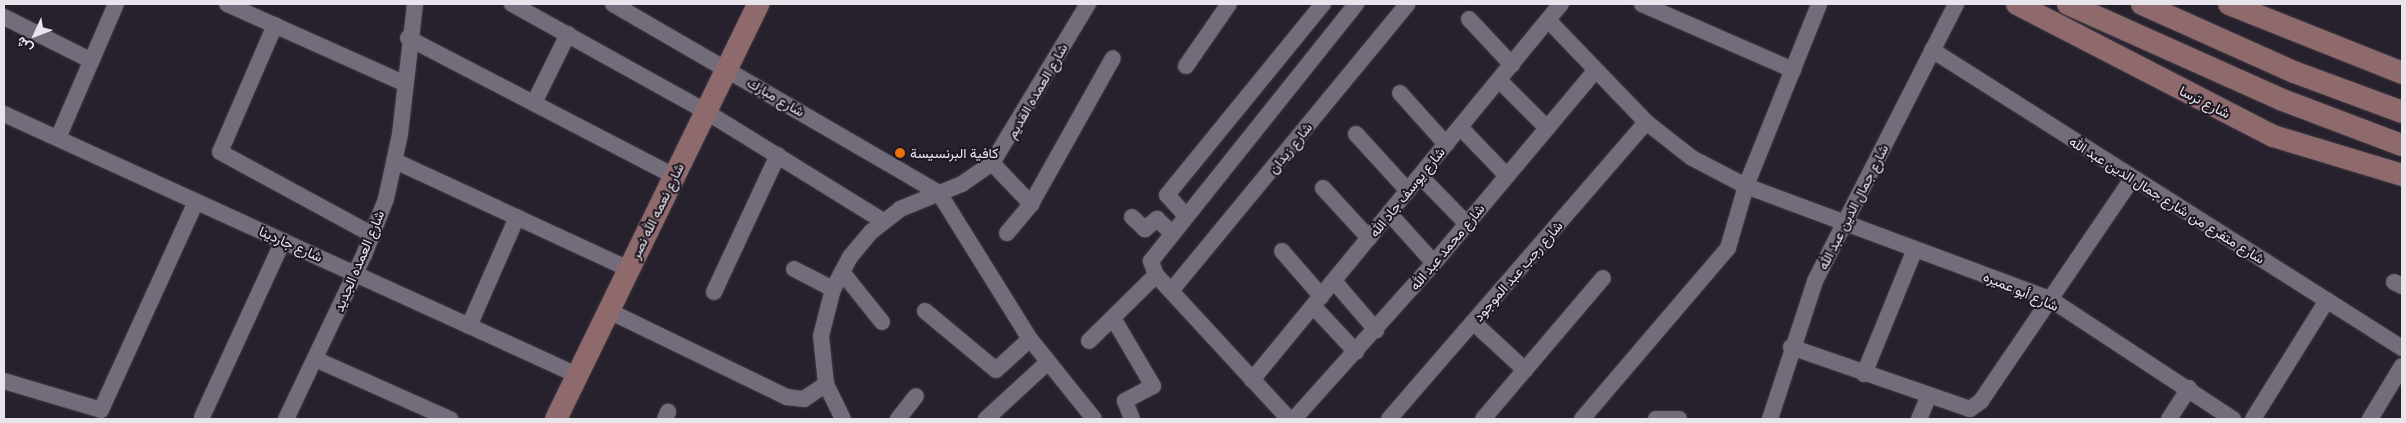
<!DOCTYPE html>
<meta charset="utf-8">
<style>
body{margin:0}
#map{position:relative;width:2406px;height:423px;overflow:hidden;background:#27212d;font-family:"IBM Plex Sans",Vazirmatn,sans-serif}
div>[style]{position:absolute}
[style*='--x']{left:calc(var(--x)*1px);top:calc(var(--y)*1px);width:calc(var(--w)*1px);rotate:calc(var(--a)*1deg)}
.roads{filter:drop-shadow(0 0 1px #403b44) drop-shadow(0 0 1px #403b44)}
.street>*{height:16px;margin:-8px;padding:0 8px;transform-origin:8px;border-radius:8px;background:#736c7a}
.secondary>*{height:22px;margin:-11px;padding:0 11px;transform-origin:11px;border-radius:11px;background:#8f6a6d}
.dots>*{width:14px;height:14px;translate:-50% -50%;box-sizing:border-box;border:2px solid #1e1823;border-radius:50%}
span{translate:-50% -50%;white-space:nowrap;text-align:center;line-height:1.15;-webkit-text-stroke:4px #1e1823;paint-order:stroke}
.street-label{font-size:14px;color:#e8e4ec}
.poi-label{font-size:14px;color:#e8e4ec}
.left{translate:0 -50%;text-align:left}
.frame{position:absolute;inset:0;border:5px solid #e8e4ec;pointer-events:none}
.north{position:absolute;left:10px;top:10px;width:50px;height:50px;-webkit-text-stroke:4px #1e1823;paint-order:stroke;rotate:227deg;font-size:14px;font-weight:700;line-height:20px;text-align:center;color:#e8e4ec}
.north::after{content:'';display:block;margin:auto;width:18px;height:22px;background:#e8e4ec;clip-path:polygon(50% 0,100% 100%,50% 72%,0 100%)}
</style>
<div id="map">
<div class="roads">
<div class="street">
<div style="--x:227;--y:4;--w:194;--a:24.1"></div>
<div style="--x:512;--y:4;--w:221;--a:29"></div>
<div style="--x:705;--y:111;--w:209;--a:31.7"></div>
<div style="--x:613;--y:4;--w:377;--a:30.1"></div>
<div style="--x:939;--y:193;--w:172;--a:58.1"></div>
<div style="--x:1030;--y:339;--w:102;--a:51.3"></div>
<div style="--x:1642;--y:4;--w:165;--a:23.6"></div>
<div style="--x:4;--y:17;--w:98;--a:26.6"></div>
<div style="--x:1469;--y:19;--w:63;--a:46.9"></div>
<div style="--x:1548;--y:20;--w:141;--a:46.1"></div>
<div style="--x:1646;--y:122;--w:58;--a:38"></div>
<div style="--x:1692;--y:158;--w:61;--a:27.4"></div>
<div style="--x:1746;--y:186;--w:324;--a:20.4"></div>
<div style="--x:2050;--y:299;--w:219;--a:33.3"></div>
<div style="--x:275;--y:25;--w:138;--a:113.4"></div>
<div style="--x:220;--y:152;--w:174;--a:28.5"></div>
<div style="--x:408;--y:38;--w:300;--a:27.4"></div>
<div style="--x:1932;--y:50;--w:557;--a:32.38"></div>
<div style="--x:1186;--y:66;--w:75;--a:-55.3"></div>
<div style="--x:1499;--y:80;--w:68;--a:45"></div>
<div style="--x:1400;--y:93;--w:69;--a:48"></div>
<div style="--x:534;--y:103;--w:77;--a:-63.8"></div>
<div style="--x:4;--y:114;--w:630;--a:24.49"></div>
<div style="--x:1460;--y:127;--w:68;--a:46.2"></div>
<div style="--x:1356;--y:134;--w:77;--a:47.6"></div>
<div style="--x:58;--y:138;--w:146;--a:-66.6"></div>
<div style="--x:395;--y:161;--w:258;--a:24.8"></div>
<div style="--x:992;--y:163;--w:57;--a:46.4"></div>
<div style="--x:1420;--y:176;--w:67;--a:45.6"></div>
<div style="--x:1323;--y:188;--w:68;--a:47.4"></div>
<div style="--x:1389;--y:213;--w:67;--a:48"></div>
<div style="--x:1186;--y:216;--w:28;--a:-132"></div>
<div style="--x:1167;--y:195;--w:247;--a:-50.8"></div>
<div style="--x:1132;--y:217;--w:18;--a:43"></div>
<div style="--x:1145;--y:229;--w:16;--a:-40"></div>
<div style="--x:1157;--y:219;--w:21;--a:43"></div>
<div style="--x:1007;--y:233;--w:38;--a:-50"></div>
<div style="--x:1031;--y:204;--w:167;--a:-60.7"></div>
<div style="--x:1282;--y:251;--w:60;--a:49.1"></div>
<div style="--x:794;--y:269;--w:44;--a:27.1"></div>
<div style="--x:842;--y:272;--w:64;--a:51.3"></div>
<div style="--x:1334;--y:281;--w:65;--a:49.4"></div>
<div style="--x:2394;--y:282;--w:9;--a:27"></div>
<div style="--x:1171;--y:291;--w:372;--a:-50.5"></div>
<div style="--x:714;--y:292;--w:151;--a:-65"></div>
<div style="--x:1313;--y:306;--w:63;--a:46.9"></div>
<div style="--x:609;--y:311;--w:198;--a:25.8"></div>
<div style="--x:787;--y:397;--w:17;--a:7"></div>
<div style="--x:804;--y:399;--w:27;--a:-34"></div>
<div style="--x:925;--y:311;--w:92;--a:39.7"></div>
<div style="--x:996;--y:370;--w:46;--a:-42.4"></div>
<div style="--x:1113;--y:318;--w:79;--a:59.5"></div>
<div style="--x:1153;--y:386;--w:32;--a:152"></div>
<div style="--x:1125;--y:401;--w:19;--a:69"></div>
<div style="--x:1473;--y:322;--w:71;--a:42.7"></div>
<div style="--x:469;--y:326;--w:119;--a:-66.2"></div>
<div style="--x:1089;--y:341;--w:94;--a:-44.6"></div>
<div style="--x:1791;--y:347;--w:189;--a:19.1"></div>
<div style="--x:1970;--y:409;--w:14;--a:-36"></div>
<div style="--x:1981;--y:401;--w:268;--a:-55.8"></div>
<div style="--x:315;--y:359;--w:148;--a:24"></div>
<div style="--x:1864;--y:374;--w:135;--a:-67.8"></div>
<div style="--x:1252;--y:380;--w:487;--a:-50.6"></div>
<div style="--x:4;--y:381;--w:101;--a:16.6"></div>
<div style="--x:101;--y:410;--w:229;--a:-65.5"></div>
<div style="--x:202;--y:417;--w:194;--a:-65.3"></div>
<div style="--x:286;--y:419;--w:182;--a:-64.6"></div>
<div style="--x:364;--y:255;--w:60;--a:-68.6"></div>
<div style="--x:386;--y:199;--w:66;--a:-77.8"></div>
<div style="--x:400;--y:134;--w:131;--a:-83.4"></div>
<div style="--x:665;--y:419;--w:8;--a:-67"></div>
<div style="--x:843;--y:419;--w:39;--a:-116"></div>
<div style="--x:826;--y:384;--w:48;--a:-95.9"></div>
<div style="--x:821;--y:336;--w:49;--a:-75.7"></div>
<div style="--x:833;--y:289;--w:36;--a:-62"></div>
<div style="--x:850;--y:257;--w:33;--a:-50"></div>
<div style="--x:871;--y:232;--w:37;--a:-38"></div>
<div style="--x:900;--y:209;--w:67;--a:-22"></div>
<div style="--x:962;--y:184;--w:37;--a:-35"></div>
<div style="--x:992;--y:163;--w:186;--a:-58.9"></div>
<div style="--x:898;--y:419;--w:29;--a:-52"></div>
<div style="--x:986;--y:419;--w:84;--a:-42.6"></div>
<div style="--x:1289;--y:419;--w:196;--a:-132.7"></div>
<div style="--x:1156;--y:275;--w:15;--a:-110"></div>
<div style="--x:1151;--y:261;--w:329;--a:-51.4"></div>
<div style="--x:1294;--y:419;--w:210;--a:-48.1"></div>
<div style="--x:1434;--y:263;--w:251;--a:-50"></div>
<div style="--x:1389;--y:419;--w:393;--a:-49.1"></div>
<div style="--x:1483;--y:419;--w:185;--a:-49.6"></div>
<div style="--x:1582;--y:419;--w:225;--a:-49.5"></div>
<div style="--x:1728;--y:248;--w:65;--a:-73.8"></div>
<div style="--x:1746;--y:186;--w:196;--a:-68.1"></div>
<div style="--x:1656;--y:419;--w:23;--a:0"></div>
<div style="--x:1770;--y:419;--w:145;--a:-71.9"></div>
<div style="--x:1815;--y:281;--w:311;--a:-63"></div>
<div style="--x:1919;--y:419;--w:23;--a:-67"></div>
<div style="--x:2169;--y:419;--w:37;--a:-57"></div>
<div style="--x:2253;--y:419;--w:140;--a:-58.1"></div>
<div style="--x:2370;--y:419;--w:62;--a:-58.9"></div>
</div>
<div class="secondary">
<div style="--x:2017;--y:4;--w:288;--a:27.3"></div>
<div style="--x:2273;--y:136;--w:135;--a:16.8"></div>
<div style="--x:2068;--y:4;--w:232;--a:24.1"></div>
<div style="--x:2280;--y:99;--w:130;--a:20.7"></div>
<div style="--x:2142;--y:4;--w:167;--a:24.1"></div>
<div style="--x:2294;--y:72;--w:115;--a:20.3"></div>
<div style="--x:2229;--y:4;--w:186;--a:21.7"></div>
<div style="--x:556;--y:419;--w:462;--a:-64"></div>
</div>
</div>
<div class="dots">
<div style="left:900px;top:153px;background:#e8710a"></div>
</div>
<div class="street-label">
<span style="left:1037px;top:91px;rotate:-60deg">شارع العمده القديم</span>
<span style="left:776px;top:97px;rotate:30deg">شارع مبارك</span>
<span style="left:2205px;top:102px;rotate:27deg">شارع ترسا</span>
<span style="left:1290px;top:148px;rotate:-51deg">شارع زيدان</span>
<span style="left:1407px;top:192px;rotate:-51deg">شارع يوسف جاد الله</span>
<span style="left:2167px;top:200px;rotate:32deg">شارع متفرع من شارع جمال الدين عبد الله</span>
<span style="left:1853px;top:207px;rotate:-63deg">شارع جمال الدين عبد الله</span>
<span style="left:657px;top:211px;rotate:-64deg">شارع نعمه الله نصر</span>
<span style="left:291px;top:244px;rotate:24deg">شارع جاردينا</span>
<span style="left:1447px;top:247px;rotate:-50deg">شارع محمد عبد الله</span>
<span style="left:359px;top:261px;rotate:-67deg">شارع العمده الجديد</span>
<span style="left:1518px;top:271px;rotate:-49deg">شارع رجب عبد الموجود</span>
<span style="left:2021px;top:291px;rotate:23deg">شارع أبو عميره</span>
</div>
<div class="poi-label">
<span class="left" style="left:910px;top:153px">كافية البرنسيسة</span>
</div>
<div class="frame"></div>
<div class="north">ش</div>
</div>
